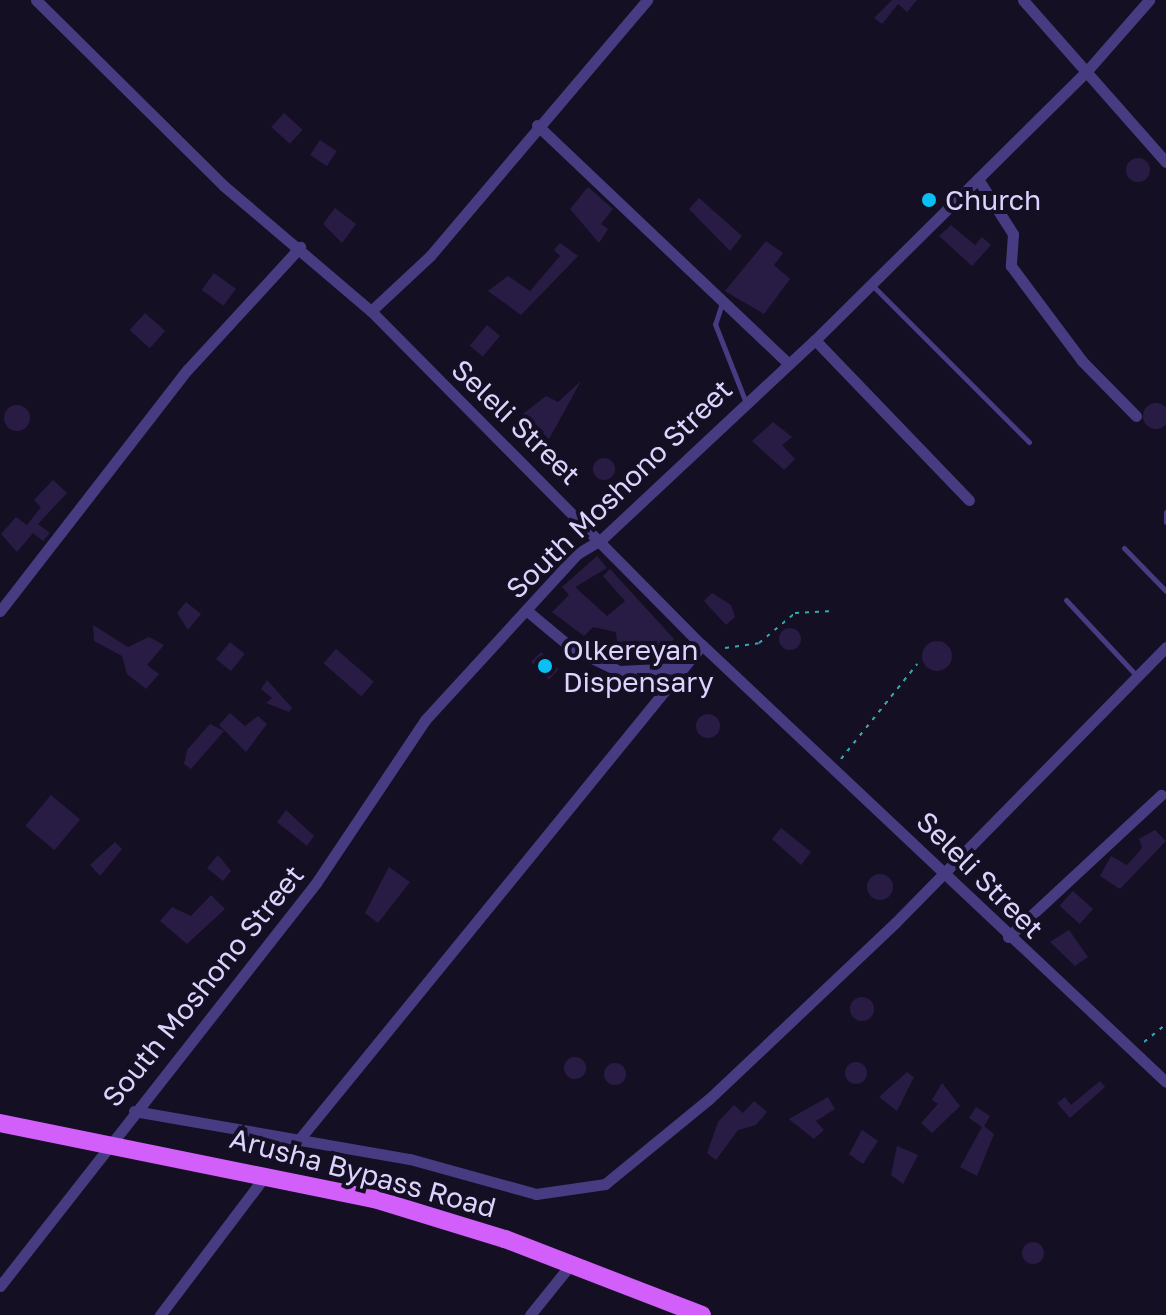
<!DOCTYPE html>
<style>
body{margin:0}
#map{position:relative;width:1166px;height:1315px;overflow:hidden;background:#150f24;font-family:"Golos Text",sans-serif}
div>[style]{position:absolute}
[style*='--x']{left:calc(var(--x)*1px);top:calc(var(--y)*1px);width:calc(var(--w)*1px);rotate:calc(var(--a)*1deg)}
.building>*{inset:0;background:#291c44;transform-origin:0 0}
.round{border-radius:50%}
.path>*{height:2px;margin-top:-1px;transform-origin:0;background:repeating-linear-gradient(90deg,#33aab1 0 4px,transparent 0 10px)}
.lane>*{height:5px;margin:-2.5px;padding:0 2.5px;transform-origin:2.5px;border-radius:2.5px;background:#473c81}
.street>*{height:11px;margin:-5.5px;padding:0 5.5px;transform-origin:5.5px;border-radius:5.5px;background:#473c81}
.primary>*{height:18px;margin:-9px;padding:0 9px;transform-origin:9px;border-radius:9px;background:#d25ff9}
.dots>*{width:22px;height:22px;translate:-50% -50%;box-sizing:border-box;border:4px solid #150f24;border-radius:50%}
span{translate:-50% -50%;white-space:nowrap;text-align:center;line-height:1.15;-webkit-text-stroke:8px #150f24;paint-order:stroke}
.poi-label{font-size:28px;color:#ddd3fd}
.left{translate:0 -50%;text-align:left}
.street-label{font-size:28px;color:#ddd3fd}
</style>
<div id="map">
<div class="building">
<div style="clip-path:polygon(892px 0,917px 0,907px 12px,898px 4px,882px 24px,874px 18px)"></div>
<div style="left:284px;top:113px;width:25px;height:19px;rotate:42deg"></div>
<div style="left:320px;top:140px;width:20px;height:18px;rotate:33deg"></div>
<div class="round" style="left:1126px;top:158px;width:24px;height:24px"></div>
<div style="clip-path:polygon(588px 187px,613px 209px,601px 224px,608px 229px,599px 243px,570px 209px)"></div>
<div style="clip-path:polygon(699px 198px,742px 236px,730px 251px,689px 209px)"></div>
<div style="clip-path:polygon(335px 208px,356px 224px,342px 243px,323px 224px)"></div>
<div style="clip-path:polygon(951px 225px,975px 245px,982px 237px,991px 245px,972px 266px,939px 236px)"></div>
<div style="clip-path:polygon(766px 241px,783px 253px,774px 265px,790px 279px,764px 314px,725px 291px)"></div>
<div style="clip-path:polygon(560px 243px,578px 256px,521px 315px,488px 291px,508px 276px,530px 291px,560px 256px,554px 250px)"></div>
<div style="left:214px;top:273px;width:27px;height:21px;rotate:36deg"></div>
<div style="left:145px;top:313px;width:27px;height:23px;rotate:42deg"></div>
<div style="left:487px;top:325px;width:17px;height:27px;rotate:40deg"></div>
<div style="clip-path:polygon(581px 381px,549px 439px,523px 414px,546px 396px,558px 402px)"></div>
<div class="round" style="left:1143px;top:403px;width:26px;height:26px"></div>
<div class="round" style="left:4px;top:405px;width:26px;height:26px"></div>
<div style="clip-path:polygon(773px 422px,792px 437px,782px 445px,795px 459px,784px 470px,752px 441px)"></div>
<div class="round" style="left:593px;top:458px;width:22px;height:22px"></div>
<div style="clip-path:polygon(53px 480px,67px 493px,38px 524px,50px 533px,43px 541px,33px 533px,17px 552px,1px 534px,16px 517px,27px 525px,41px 507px,34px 500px)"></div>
<div style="clip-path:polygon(597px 556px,607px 568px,575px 587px,607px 616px,625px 601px,603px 576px,610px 569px,674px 639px,664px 650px,618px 651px,616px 632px,593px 627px,584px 636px,552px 612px,569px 595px,562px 587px)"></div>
<div style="clip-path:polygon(712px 593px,731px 605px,735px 617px,726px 625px,704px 601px)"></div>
<div style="clip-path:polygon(186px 602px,201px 614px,188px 630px,177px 613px)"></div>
<div style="clip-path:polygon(93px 625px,128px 647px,149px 637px,164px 645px,147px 665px,159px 674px,146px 689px,127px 674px,122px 656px,94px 641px)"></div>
<div class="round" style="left:779px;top:628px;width:22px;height:22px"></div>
<div class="round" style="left:922px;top:641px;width:30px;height:30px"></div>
<div style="left:230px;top:642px;width:19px;height:22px;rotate:39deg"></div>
<div style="left:336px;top:649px;width:50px;height:19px;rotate:41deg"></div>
<div style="left:541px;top:652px;width:25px;height:14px;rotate:45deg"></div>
<div style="clip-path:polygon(267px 680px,292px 708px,289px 712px,266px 703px,272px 698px,261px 689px)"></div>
<div style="clip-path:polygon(230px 713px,245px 726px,258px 716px,267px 724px,246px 752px,219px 725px)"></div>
<div class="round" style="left:696px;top:714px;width:24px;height:24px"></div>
<div style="clip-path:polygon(210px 724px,224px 731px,191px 769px,184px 764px,187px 750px)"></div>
<div style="left:51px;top:795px;width:38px;height:40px;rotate:40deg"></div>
<div style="clip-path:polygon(286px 810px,314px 836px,307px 846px,277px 822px)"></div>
<div style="clip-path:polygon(781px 828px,811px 852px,801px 865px,772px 839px)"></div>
<div style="clip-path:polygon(1155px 830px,1166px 841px,1120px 889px,1100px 876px,1111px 856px,1127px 865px,1142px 848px,1139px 839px)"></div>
<div style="clip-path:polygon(115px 842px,122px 849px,100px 876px,90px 865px)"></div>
<div style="clip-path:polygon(218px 855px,231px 871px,223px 881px,207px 868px)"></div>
<div style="clip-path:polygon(389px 867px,410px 882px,378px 923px,365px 913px)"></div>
<div class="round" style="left:867px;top:874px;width:26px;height:26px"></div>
<div style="left:1073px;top:891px;width:27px;height:20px;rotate:42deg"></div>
<div style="clip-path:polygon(211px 895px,225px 909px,187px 944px,160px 921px,172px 907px,191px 916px)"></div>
<div style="clip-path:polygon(1069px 930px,1088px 957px,1075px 966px,1050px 942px)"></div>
<div class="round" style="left:850px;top:997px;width:24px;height:24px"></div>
<div class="round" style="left:564px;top:1057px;width:22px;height:22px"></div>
<div class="round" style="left:845px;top:1062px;width:22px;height:22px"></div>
<div class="round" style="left:604px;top:1063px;width:22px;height:22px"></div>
<div style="clip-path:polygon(907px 1072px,914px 1077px,897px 1111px,879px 1097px)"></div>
<div style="clip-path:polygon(1100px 1081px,1105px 1087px,1070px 1118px,1057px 1103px,1065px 1097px,1071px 1105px)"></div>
<div style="clip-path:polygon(942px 1083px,960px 1106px,932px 1133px,921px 1123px,938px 1104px,932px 1100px)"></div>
<div style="clip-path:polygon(828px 1097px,835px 1109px,816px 1121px,824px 1130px,814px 1139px,789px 1119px)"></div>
<div style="clip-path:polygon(754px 1101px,767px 1112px,756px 1125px,738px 1130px,716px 1160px,707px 1153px,718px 1122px,734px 1105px,743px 1113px)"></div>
<div style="clip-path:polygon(976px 1107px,990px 1116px,984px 1126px,994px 1134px,977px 1176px,960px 1167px,982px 1127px,969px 1118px)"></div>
<div style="clip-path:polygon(862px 1130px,878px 1141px,863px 1164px,849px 1154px)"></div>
<div style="clip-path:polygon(897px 1146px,918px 1155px,903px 1184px,891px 1175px)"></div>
<div class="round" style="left:1022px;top:1242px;width:22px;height:22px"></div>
</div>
<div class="path">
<div style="--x:725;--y:648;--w:34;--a:-8"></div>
<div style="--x:759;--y:643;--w:47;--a:-39.8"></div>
<div style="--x:795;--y:613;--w:38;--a:-3"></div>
<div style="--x:841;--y:759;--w:122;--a:-51.3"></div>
<div style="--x:1144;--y:1042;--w:28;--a:-39"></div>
</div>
<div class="lane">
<div style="--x:872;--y:285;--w:222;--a:45"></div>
<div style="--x:722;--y:303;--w:22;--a:108"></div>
<div style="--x:715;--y:324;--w:82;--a:68.5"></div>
<div style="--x:1166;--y:512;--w:10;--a:90"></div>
<div style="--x:1124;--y:548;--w:60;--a:45.7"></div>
<div style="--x:1066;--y:600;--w:103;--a:47"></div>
</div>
<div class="street">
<div style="--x:36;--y:0;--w:264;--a:44.7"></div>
<div style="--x:224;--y:186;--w:193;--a:40.4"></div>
<div style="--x:371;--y:311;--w:470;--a:45.3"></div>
<div style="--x:702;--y:645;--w:637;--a:43.28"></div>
<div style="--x:1023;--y:0;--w:216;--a:48.6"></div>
<div style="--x:537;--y:125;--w:346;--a:43.5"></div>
<div style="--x:978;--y:179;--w:65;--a:57.5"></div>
<div style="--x:1013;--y:234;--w:32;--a:94"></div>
<div style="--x:1011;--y:266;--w:119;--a:53.2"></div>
<div style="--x:1082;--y:361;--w:77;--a:45.5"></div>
<div style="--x:371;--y:311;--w:81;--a:-43"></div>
<div style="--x:430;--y:256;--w:336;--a:-49.7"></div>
<div style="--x:815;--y:340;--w:222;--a:46.1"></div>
<div style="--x:526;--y:610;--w:61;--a:39.7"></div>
<div style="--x:573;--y:649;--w:51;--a:25.6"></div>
<div style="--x:619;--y:671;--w:62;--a:-2.8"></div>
<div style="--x:0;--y:611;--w:306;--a:-52.2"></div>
<div style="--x:188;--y:369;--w:166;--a:-47.4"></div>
<div style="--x:1008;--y:937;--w:209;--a:-42.9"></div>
<div style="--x:134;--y:1111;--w:280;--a:9.9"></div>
<div style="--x:410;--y:1159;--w:131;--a:15.5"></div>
<div style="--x:536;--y:1194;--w:70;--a:-8.2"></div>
<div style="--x:605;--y:1184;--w:134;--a:-39.3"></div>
<div style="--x:709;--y:1099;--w:256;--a:-43.4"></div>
<div style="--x:895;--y:923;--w:387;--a:-45.5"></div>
<div style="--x:297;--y:1142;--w:641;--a:-50.82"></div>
<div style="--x:0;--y:1286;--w:512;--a:-51.9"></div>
<div style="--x:316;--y:883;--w:196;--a:-56.2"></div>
<div style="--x:425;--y:720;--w:225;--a:-47.5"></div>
<div style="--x:577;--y:554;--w:29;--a:-31"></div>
<div style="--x:602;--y:539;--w:291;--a:-43.1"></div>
<div style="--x:815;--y:340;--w:381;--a:-44.7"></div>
<div style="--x:1086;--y:72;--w:96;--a:-48.8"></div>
<div style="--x:160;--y:1315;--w:176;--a:-52.9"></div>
<div style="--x:530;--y:1315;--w:65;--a:-51.2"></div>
</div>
<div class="primary">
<div style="--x:0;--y:1123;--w:382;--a:11.5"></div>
<div style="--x:374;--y:1199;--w:137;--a:17"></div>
<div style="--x:505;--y:1239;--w:211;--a:21.1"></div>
</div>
<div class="dots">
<div style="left:929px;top:200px;background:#09c0f4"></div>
<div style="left:545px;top:666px;background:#09c0f4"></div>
</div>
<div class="poi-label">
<span class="left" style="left:945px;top:200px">Church</span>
<span class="left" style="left:563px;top:666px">Olkereyan<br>Dispensary</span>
</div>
<div class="street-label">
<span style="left:516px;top:422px;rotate:44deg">Seleli Street</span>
<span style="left:619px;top:489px;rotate:-44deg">South Moshono Street</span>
<span style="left:980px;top:875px;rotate:45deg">Seleli Street</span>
<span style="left:203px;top:986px;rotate:-51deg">South Moshono Street</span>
<span style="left:363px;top:1173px;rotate:15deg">Arusha Bypass Road</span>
</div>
</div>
